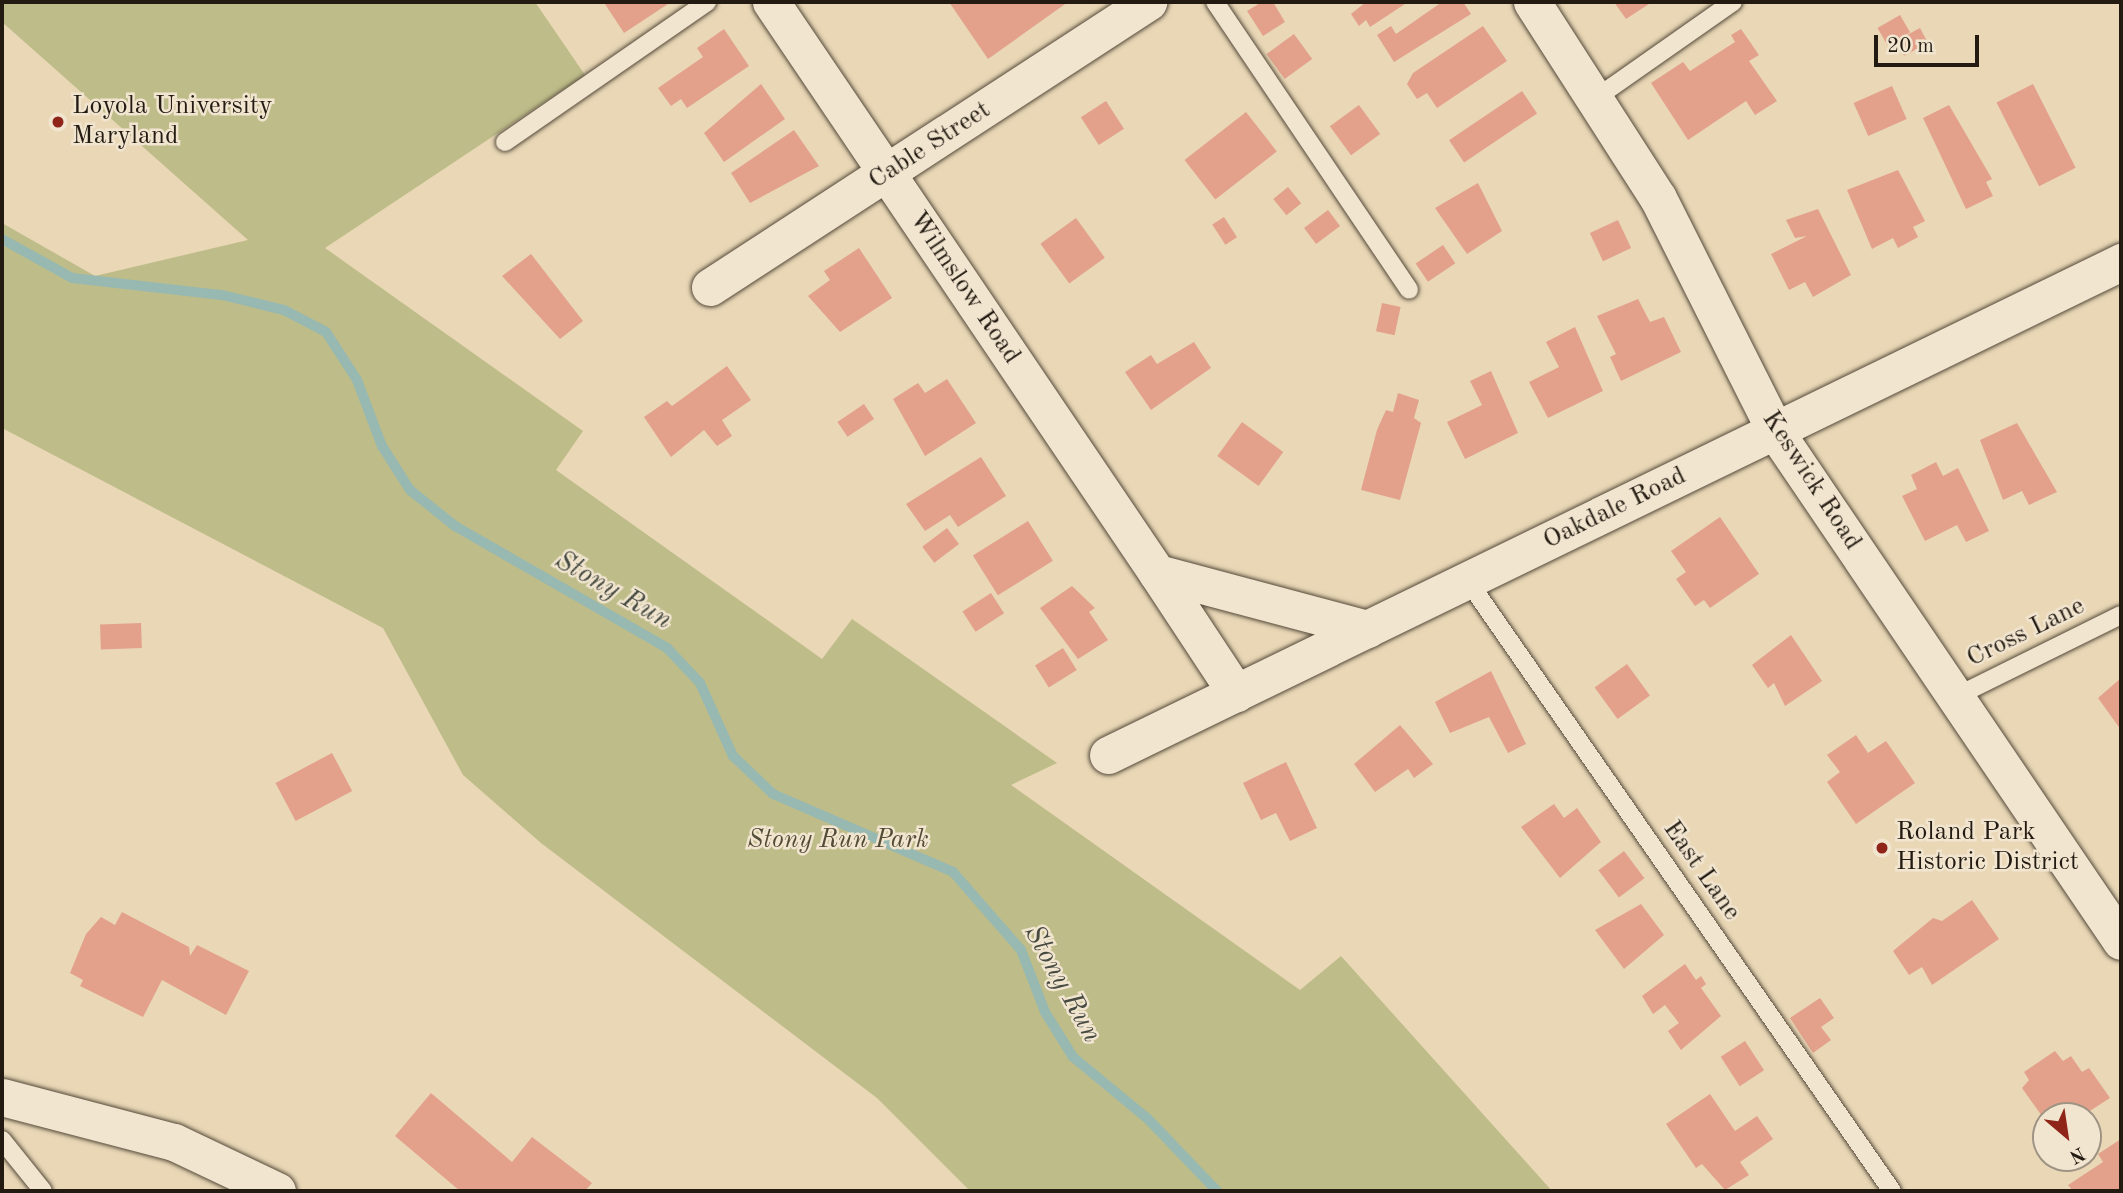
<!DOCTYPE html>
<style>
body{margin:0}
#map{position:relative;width:2123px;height:1193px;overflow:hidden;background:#e9d7b6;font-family:"Old Standard TT",serif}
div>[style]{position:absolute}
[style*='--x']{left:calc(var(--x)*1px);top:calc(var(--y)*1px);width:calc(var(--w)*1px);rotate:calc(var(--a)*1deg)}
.green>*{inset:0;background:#bebc89}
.stream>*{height:10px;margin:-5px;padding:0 5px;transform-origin:5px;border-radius:5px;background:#97b9b2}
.building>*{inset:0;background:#e3a18c;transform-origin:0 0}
.roads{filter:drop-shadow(0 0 2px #544a3a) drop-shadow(0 0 2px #544a3a)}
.lane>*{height:18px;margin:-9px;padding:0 9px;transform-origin:9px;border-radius:9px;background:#f1e5d0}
.street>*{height:37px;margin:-18.5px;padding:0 18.5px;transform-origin:18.5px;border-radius:18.5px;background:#f1e5d0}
.dots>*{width:19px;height:19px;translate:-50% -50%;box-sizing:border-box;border:4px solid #f1e5d0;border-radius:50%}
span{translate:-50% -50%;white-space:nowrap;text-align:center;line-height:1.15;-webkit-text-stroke:5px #f1e5d0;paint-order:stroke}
.poi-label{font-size:26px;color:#231b11}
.left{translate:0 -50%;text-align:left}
.street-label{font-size:26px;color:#231b11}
.park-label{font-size:26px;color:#524b35;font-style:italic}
.water-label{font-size:28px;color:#464a41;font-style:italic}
.frame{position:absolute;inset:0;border:4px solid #231b11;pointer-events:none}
.north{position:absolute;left:2032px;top:1102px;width:70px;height:70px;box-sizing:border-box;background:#f1e5d0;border:2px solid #9f9484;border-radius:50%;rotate:151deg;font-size:19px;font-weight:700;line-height:28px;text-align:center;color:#231b11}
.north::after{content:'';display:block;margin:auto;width:24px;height:32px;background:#8f2418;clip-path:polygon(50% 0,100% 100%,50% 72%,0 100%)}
.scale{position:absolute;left:1874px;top:35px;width:105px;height:32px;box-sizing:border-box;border:4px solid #231b11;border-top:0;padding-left:9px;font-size:21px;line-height:24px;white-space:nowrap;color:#231b11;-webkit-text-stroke:5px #f1e5d0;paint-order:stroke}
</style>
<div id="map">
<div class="green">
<div style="clip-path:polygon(2px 2px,535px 2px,585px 75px,325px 248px,583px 431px,556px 470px,822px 659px,852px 619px,1057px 763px,1011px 785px,1300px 990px,1341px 956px,1552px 1191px,970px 1191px,877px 1098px,541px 843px,463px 775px,383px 628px,2px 428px,2px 223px,95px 276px,248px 240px,2px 22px)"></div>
</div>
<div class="stream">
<div style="--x:2;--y:239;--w:80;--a:29.1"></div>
<div style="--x:72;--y:278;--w:151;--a:6.5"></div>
<div style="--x:222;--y:295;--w:64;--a:13.6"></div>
<div style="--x:284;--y:310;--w:47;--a:27.6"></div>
<div style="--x:326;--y:332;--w:57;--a:57.1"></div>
<div style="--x:357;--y:380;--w:71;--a:69.3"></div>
<div style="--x:382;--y:446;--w:52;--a:57.5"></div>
<div style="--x:410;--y:490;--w:58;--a:38.7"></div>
<div style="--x:455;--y:526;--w:245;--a:29.9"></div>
<div style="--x:667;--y:648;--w:48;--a:46.7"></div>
<div style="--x:700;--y:683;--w:80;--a:65.7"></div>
<div style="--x:733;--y:756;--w:55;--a:43.5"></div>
<div style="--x:773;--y:794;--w:196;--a:23.4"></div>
<div style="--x:953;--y:872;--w:103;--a:48.9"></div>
<div style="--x:1021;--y:950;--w:66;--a:68.8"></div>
<div style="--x:1045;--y:1012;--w:53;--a:58.1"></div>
<div style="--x:1073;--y:1057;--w:97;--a:39.6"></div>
<div style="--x:1148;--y:1119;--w:100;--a:46.2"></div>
</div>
<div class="building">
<div style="clip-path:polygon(671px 2px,624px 33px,605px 4px,607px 2px)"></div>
<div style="clip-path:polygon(949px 2px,1068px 2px,988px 59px)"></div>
<div style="clip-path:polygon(1262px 2px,1273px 2px,1285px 22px,1263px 36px,1247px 11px)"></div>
<div style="clip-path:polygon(1366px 2px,1408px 2px,1370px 27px,1366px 20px,1359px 26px,1351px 14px)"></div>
<div style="clip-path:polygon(1442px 2px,1463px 2px,1471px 14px,1394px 62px,1377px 35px,1391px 26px,1396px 34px)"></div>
<div style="clip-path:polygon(1614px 2px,1652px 2px,1626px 19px)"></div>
<div style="left:1900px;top:15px;width:20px;height:26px;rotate:60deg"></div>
<div style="clip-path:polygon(1483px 26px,1507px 61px,1437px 108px,1427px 93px,1417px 99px,1407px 84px,1413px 73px)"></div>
<div style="left:1920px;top:28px;width:17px;height:27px;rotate:62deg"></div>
<div style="clip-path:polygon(724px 29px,749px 66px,687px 108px,681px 99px,671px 106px,658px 88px,703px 57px,697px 48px)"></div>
<div style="clip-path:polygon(1741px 29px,1759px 55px,1749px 61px,1777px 101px,1755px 115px,1746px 101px,1688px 140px,1651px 83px,1683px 62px,1690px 71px,1735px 42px,1731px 35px)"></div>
<div style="left:1294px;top:34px;width:31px;height:34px;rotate:54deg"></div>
<div style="clip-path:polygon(761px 84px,785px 119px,724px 162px,704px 133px)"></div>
<div style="left:2033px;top:84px;width:94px;height:41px;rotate:63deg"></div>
<div style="left:1892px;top:86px;width:36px;height:42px;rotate:66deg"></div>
<div style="left:1522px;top:91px;width:27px;height:88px;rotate:56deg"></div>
<div style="left:1106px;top:101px;width:33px;height:30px;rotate:57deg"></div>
<div style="left:1359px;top:105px;width:36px;height:36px;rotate:54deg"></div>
<div style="clip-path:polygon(1949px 105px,1992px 179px,1986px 182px,1993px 196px,1966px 209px,1923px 118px)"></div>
<div style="left:1246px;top:112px;width:50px;height:78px;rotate:52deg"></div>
<div style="clip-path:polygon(794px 130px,819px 166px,750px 203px,731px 173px)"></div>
<div style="clip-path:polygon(1898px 170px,1925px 221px,1913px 227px,1918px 237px,1898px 248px,1893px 238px,1872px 249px,1847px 190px)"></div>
<div style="clip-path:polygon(1478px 183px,1502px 231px,1467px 254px,1435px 208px)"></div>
<div style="left:1288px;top:187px;width:21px;height:19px;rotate:51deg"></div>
<div style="clip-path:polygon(1818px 209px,1851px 275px,1813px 297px,1805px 282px,1789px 290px,1771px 254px,1807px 236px,1795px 238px,1786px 220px)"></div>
<div style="left:1328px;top:210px;width:20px;height:30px;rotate:53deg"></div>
<div style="left:1224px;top:217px;width:24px;height:14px;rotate:57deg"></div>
<div style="left:1076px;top:218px;width:49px;height:44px;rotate:54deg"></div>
<div style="left:1618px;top:220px;width:31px;height:31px;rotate:65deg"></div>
<div style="left:1443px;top:245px;width:22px;height:33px;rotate:56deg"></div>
<div style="clip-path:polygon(859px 248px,892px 298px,840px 332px,808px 296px,830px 280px,824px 271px)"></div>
<div style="clip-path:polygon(531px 254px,583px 321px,560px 339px,502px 276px)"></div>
<div style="clip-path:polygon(1638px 299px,1650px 322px,1664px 317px,1681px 352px,1621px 381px,1610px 357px,1616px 354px,1597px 316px)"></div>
<div style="left:1382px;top:303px;width:19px;height:29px;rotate:12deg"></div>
<div style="clip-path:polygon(1575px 327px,1603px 391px,1548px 418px,1529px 382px,1559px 367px,1546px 342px)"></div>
<div style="clip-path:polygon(1194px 342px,1211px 368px,1151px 410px,1125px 372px,1151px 355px,1157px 364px)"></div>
<div style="clip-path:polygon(727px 366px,751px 400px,722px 420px,732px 436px,717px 446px,704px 430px,671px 457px,644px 417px,667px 401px,672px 406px)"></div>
<div style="clip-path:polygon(1491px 371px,1518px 433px,1465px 459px,1447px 422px,1482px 405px,1470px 381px)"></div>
<div style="clip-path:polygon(947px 379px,976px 423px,925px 456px,893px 399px,918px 383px,925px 393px)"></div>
<div style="clip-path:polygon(1398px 393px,1419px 400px,1414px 418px,1421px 423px,1400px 500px,1361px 490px,1377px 430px,1386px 410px,1393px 412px)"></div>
<div style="left:864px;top:404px;width:18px;height:32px;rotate:56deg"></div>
<div style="left:1242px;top:422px;width:51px;height:42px;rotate:36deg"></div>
<div style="clip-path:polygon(2017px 423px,2057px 492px,2029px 505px,2022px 491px,2003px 500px,1980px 440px)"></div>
<div style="clip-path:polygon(981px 457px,1006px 496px,958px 527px,950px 515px,925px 531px,906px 504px)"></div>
<div style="clip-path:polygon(1936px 462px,1943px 476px,1958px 468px,1989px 531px,1966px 542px,1957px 525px,1925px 541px,1902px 496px,1917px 489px,1911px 475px)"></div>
<div style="clip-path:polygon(1720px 517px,1759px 574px,1710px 608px,1704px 600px,1695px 606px,1676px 579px,1686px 572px,1671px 551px)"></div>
<div style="left:1028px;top:521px;width:47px;height:65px;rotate:58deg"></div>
<div style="left:947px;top:528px;width:20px;height:31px;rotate:53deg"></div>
<div style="clip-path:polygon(1072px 586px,1095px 608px,1089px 612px,1108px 640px,1078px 659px,1040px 608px)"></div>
<div style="left:991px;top:593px;width:24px;height:34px;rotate:57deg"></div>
<div style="left:141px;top:623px;width:25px;height:41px;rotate:88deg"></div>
<div style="clip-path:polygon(1791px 635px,1822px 681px,1785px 706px,1774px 683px,1768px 688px,1752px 665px)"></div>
<div style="left:1063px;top:648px;width:26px;height:33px;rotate:58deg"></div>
<div style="left:1627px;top:664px;width:39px;height:40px;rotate:54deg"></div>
<div style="clip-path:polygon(1491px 671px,1526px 744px,1508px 753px,1489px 717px,1450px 733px,1435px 702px)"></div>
<div style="clip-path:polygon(2121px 678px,2121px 730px,2098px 698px)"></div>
<div style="clip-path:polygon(1400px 725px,1433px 764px,1414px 778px,1408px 769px,1375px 792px,1354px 764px)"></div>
<div style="clip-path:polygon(1856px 735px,1868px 753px,1886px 741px,1915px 783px,1856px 824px,1827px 782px,1840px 772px,1827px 755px)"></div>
<div style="left:332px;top:753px;width:43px;height:64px;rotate:62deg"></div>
<div style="clip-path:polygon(1286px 762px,1317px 828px,1290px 841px,1276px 813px,1261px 820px,1243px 783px)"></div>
<div style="clip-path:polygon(1554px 804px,1564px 818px,1577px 808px,1601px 842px,1560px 878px,1521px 827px)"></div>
<div style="left:1624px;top:851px;width:34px;height:32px;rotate:53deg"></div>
<div style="clip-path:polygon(1972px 900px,1999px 939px,1932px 985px,1922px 967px,1909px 975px,1893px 951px,1933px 918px,1942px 921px)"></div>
<div style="clip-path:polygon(1641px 904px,1664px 935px,1624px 969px,1595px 930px)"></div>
<div style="clip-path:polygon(122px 912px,189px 947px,190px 956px,197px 945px,249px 971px,226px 1015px,162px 980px,143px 1017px,80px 986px,83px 980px,70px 973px,86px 934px,101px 917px,115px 925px)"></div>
<div style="clip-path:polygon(1685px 964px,1696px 980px,1701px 976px,1706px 984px,1701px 988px,1721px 1016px,1681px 1050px,1668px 1031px,1679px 1023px,1665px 1005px,1653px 1014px,1642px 996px)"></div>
<div style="clip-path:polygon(1820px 998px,1834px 1018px,1821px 1027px,1831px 1040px,1813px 1053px,1790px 1018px)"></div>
<div style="left:1745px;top:1041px;width:35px;height:29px;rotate:57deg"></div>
<div style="clip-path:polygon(2055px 1051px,2063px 1061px,2071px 1056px,2082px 1072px,2089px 1068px,2110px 1098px,2082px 1116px,2044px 1119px,2022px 1088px,2029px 1080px,2024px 1072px)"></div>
<div style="clip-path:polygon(431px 1093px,512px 1162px,532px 1137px,592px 1183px,585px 1191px,460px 1191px,395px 1136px)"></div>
<div style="clip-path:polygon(1710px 1094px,1735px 1131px,1757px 1116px,1773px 1139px,1740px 1162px,1749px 1175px,1725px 1190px,1702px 1164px,1696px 1168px,1666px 1124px)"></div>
<div style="clip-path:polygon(2121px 1139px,2121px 1191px,2073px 1191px,2068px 1185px,2103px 1162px,2098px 1154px)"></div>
</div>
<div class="roads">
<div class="lane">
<div style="--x:1215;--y:2;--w:347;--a:56"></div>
<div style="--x:1596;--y:98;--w:167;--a:-35"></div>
<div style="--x:505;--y:142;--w:246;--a:-34.7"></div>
<div style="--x:1468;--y:581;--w:743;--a:55.2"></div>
<div style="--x:1953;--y:698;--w:187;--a:-26.3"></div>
<div style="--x:2;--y:1140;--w:65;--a:51.2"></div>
</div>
<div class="street">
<div style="--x:771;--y:2;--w:689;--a:55.94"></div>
<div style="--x:1157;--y:573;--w:218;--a:14.9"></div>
<div style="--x:1532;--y:2;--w:233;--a:57.3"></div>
<div style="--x:1658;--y:198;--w:261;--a:63.3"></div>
<div style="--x:1775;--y:431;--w:616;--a:55.85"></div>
<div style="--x:710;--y:287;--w:523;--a:-33.05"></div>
<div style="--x:1157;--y:573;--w:144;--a:56.6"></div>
<div style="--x:1108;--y:755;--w:1127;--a:-25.95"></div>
<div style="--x:2;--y:1097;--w:178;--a:14.7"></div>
<div style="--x:174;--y:1142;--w:114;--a:25.4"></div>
</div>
</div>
<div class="dots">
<div style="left:58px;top:122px;background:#8f2418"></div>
<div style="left:1882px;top:848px;background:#8f2418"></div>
</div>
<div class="poi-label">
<span class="left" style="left:72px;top:122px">Loyola University<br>Maryland</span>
<span class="left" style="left:1896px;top:848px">Roland Park<br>Historic District</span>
</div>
<div class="street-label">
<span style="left:930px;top:146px;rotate:-33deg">Cable Street</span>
<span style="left:964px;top:288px;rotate:56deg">Wilmslow Road</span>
<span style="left:1811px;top:481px;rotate:57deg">Keswick Road</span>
<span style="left:1615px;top:509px;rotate:-26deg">Oakdale Road</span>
<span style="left:2026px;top:633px;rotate:-26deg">Cross Lane</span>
<span style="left:1701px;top:871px;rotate:55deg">East Lane</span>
</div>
<div class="park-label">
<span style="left:838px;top:841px">Stony Run Park</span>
</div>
<div class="water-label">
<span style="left:613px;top:591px;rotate:30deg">Stony Run</span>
<span style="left:1062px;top:984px;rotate:61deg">Stony Run</span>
</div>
<div class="frame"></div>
<div class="north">N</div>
<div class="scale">20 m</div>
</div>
